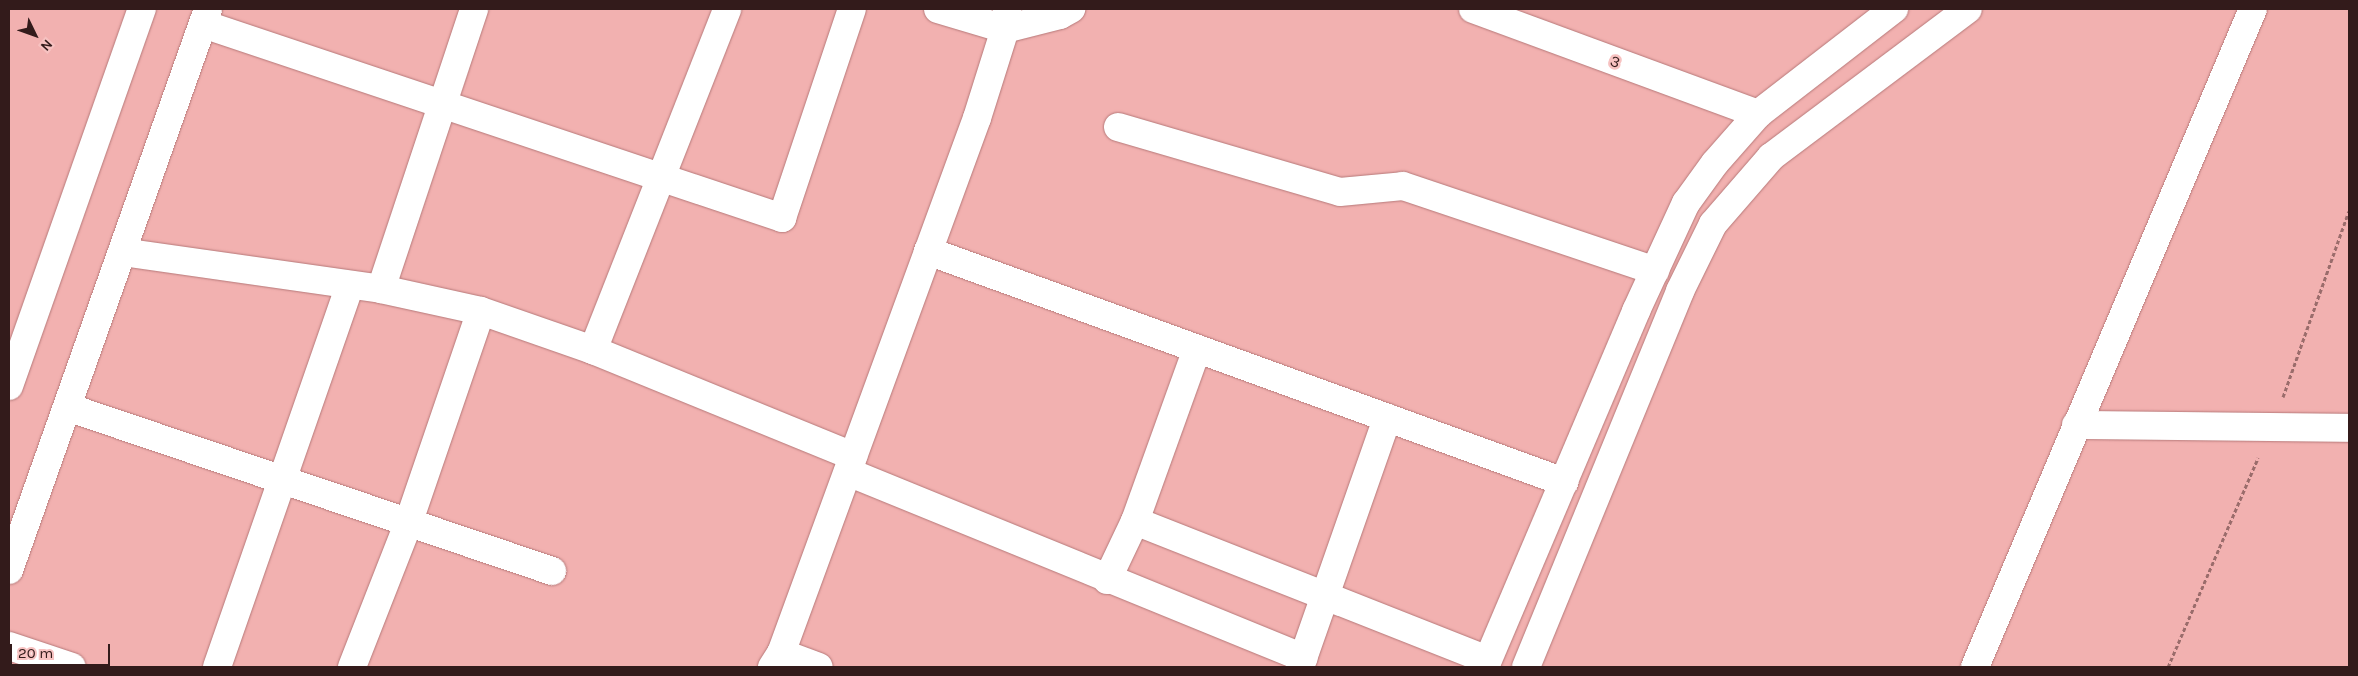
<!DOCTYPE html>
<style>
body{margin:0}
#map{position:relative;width:2358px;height:676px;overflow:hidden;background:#f2b1b0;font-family:Karla,sans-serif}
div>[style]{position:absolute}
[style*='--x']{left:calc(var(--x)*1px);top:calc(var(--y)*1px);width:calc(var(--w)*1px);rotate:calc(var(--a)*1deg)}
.path>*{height:3px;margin-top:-1.5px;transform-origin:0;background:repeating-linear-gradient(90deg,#9a6c6b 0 4px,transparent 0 6.5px)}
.roads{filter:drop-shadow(0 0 1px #b67979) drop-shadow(0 0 1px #b67979)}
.minor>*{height:28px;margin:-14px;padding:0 14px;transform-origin:14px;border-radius:14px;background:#fff}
span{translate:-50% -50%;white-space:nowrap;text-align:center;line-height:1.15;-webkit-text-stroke:5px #f7c2c1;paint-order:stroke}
.street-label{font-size:16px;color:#331b1b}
.frame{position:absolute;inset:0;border:10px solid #331b1b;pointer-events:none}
.north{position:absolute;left:10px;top:10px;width:50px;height:50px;-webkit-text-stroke:4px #f7c2c1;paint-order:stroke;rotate:132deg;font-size:14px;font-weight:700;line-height:20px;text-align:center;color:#331b1b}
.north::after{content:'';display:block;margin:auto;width:18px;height:22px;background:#331b1b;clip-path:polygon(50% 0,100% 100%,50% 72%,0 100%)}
.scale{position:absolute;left:10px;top:644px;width:100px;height:22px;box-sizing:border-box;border:2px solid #331b1b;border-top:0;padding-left:6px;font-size:15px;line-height:18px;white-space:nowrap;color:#331b1b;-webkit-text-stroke:4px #f7c2c1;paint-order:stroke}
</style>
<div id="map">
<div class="path">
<div style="--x:2283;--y:397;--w:197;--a:-70.5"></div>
<div style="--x:2168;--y:667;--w:228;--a:-66.7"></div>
</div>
<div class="roads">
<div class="minor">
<div style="--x:938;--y:9;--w:70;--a:16.6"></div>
<div style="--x:1005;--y:29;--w:57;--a:-14.3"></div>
<div style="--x:1060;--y:15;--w:13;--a:-29"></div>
<div style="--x:1473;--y:9;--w:304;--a:20.2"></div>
<div style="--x:203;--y:24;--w:611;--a:18.52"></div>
<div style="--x:782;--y:218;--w:220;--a:-71.5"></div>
<div style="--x:1118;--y:127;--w:231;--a:16.3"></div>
<div style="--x:1340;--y:192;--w:63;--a:-5.4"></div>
<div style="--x:1403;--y:186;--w:266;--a:18.6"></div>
<div style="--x:928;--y:251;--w:677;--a:19.96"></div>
<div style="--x:122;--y:252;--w:262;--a:8.1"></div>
<div style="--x:381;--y:289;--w:102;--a:12.4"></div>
<div style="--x:481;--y:311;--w:119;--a:19.2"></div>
<div style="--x:593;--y:350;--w:281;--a:22.2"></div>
<div style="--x:381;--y:289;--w:295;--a:-71.6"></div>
<div style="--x:593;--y:350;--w:366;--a:-68.5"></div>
<div style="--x:9;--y:386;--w:400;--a:-70.6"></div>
<div style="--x:67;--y:407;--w:512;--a:18.68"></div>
<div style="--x:2076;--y:425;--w:273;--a:0.6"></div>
<div style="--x:848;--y:472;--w:492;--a:22.2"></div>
<div style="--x:1135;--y:521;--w:379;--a:21.5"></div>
<div style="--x:9;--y:570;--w:595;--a:-70.47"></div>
<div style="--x:1107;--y:580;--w:65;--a:-64.6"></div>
<div style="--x:1135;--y:521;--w:183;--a:-70.2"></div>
<div style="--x:9;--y:646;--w:66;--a:18.4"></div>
<div style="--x:217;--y:667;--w:404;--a:-70.8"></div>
<div style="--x:352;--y:667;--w:154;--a:-68.6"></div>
<div style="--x:408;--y:524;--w:225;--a:-71.1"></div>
<div style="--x:772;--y:667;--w:17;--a:-57"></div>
<div style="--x:781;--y:653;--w:40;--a:20.2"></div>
<div style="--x:776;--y:667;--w:585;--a:-69.89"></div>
<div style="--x:977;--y:118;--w:93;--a:-72.5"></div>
<div style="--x:1005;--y:29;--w:20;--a:-84"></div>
<div style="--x:1300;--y:667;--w:264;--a:-70.7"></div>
<div style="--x:1485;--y:667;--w:387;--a:-67"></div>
<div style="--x:1636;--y:311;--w:119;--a:-65.2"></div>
<div style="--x:1686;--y:203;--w:49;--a:-54.1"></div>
<div style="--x:1715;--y:163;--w:65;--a:-48.7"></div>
<div style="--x:1758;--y:114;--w:172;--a:-37.7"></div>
<div style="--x:1526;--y:667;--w:406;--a:-67.7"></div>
<div style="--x:1680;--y:291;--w:75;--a:-63.8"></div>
<div style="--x:1713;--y:224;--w:89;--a:-49.1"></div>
<div style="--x:1771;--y:157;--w:246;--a:-36.9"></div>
<div style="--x:1975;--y:667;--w:714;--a:-67.1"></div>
</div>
</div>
<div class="street-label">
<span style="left:1615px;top:62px;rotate:20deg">3</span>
</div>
<div class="frame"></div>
<div class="north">N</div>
<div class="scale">20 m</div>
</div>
